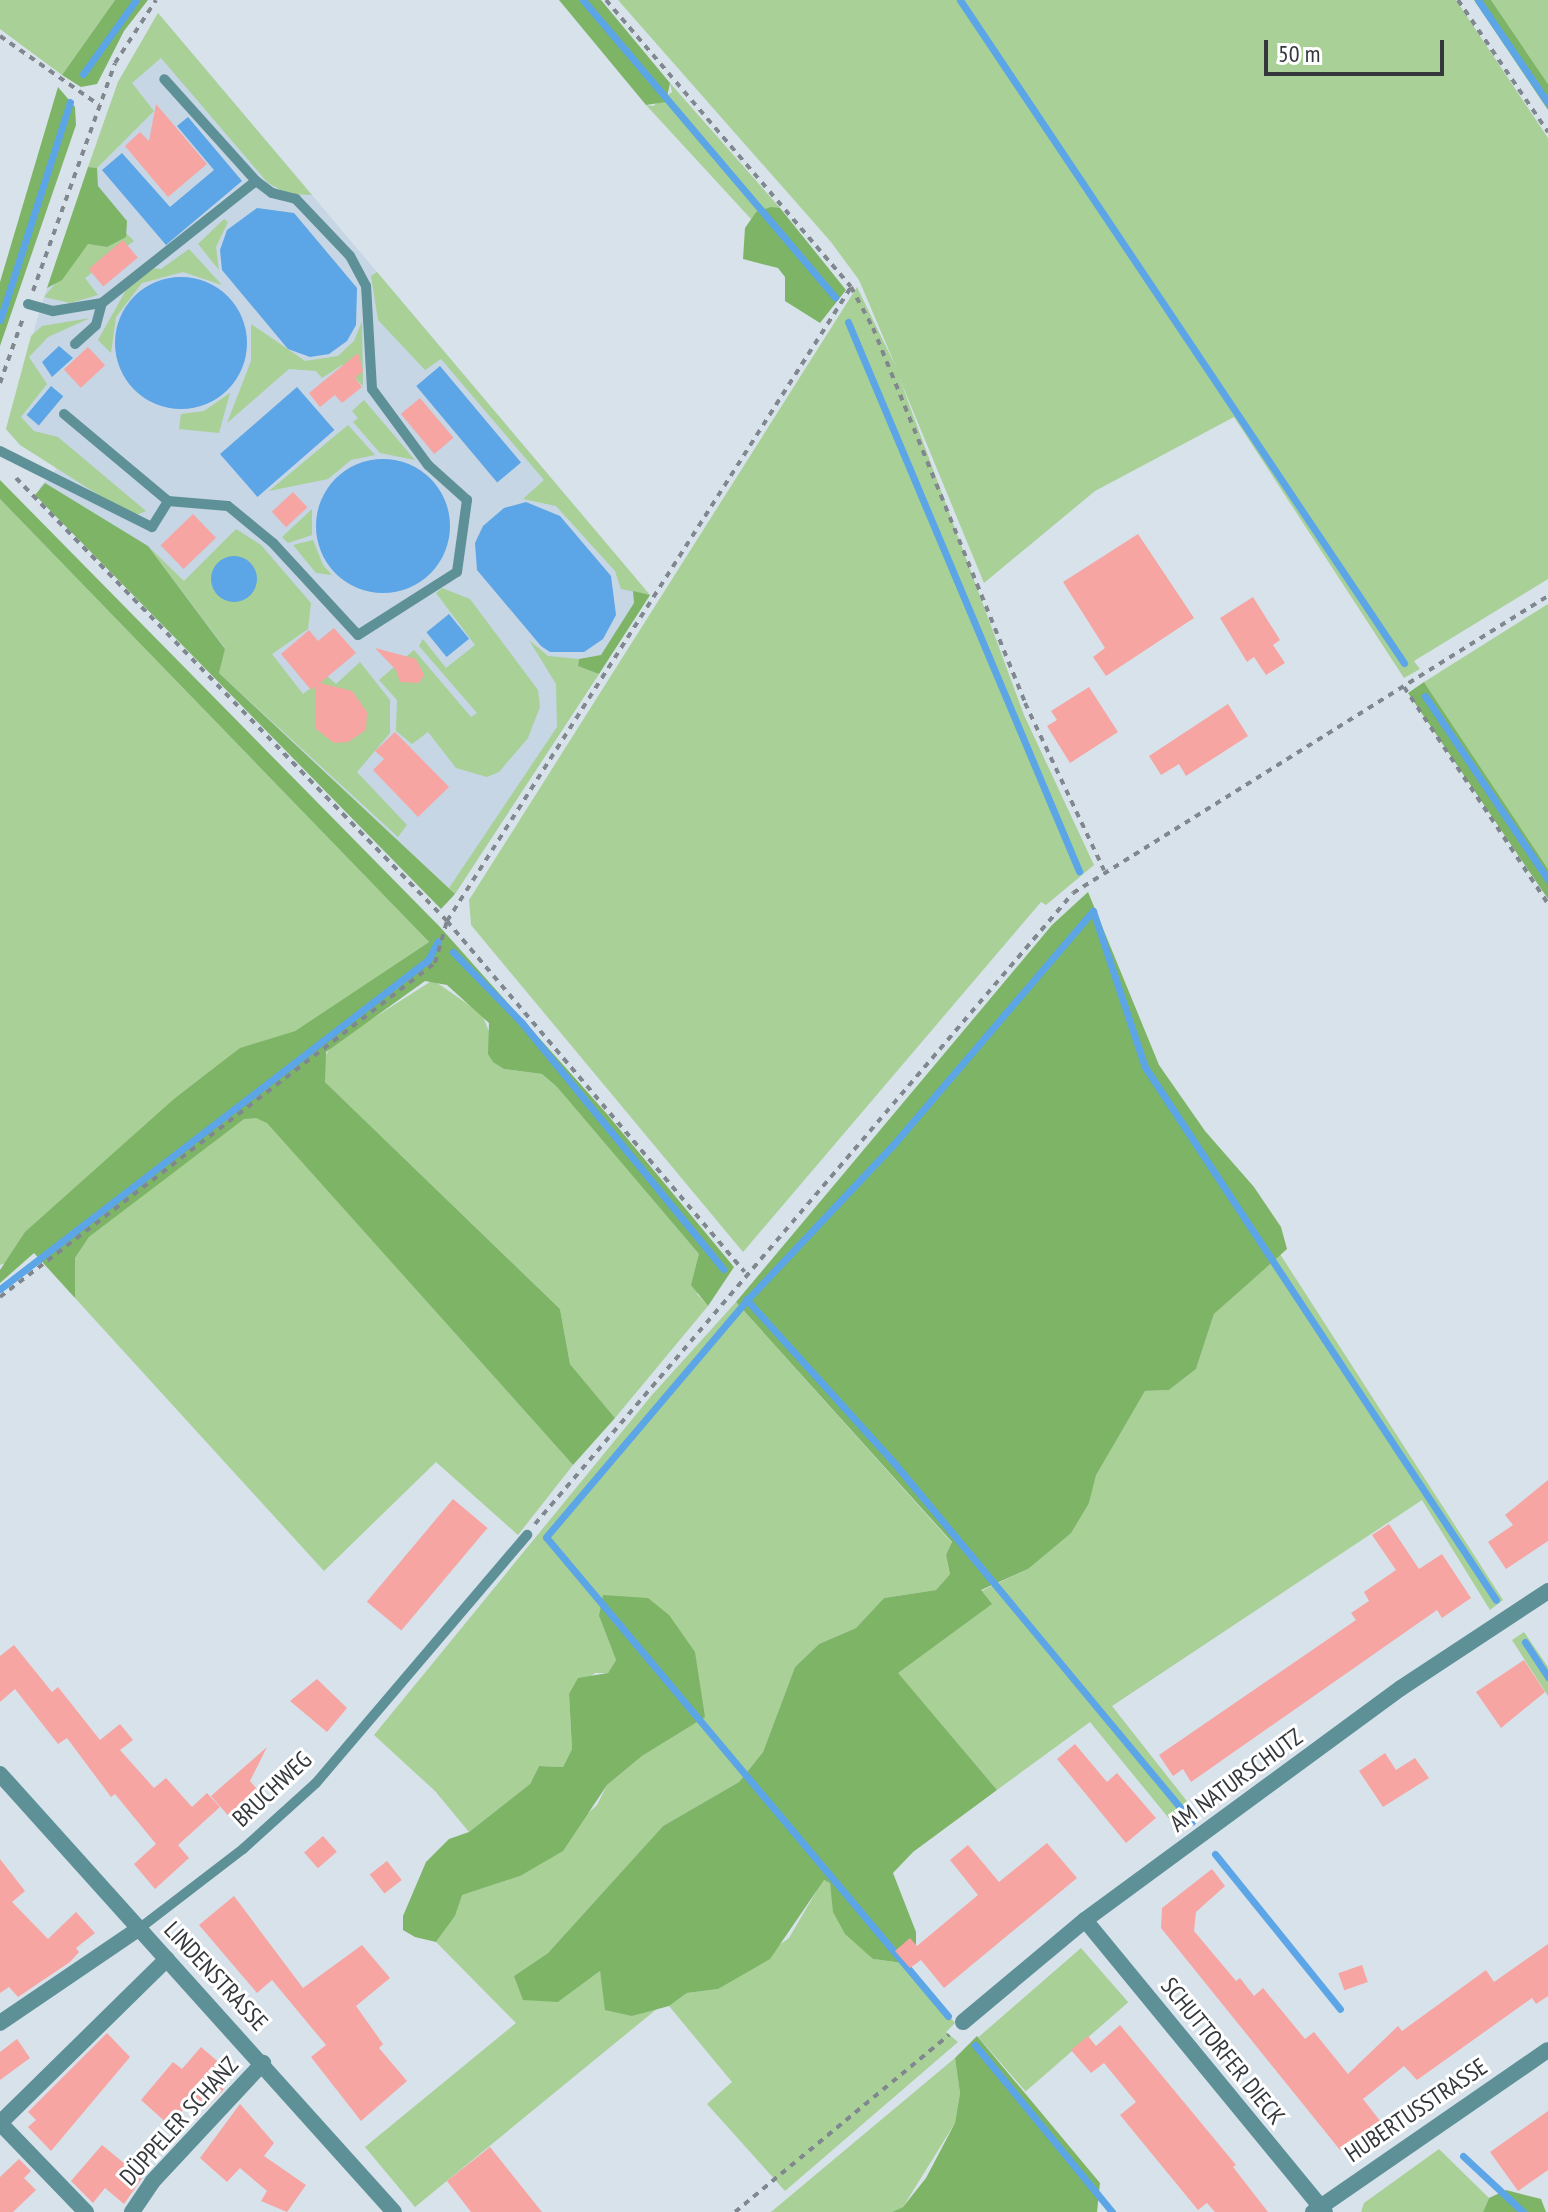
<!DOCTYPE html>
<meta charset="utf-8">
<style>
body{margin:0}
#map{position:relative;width:1548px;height:2212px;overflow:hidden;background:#d8e2eb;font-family:"PT Sans Narrow",sans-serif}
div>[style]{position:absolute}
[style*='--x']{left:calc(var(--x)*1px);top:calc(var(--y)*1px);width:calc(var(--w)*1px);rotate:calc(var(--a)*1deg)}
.built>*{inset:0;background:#c6d6e4}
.green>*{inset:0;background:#a8d097;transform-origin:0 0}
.forest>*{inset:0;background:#7eb466}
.water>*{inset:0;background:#5ca5e6;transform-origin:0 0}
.round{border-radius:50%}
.stream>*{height:7px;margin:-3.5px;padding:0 3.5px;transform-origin:3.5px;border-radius:3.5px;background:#5ca5e6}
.building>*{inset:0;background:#f6a5a2;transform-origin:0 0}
.path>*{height:4px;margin-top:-2px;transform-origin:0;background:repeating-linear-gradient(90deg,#81878e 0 6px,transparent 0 12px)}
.service>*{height:10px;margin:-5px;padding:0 5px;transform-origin:5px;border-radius:5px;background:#5e9097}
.minor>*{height:16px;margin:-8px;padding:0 8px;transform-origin:8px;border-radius:8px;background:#5e9097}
span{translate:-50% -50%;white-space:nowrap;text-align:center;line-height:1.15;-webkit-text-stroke:6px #fff;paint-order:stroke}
.street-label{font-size:24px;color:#34383c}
.scale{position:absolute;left:1264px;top:40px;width:180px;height:36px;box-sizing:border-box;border:4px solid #34383c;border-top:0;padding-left:10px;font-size:24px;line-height:28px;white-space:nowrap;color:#34383c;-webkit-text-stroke:6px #fff;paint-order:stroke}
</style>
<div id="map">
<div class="built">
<div style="clip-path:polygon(158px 13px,650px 595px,455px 894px,219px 673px,39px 488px,58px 467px,20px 445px,6px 429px,40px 309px,118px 82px)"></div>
</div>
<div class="green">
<div style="clip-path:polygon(0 0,115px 0,62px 75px,0 29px)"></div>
<div style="clip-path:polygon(618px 0,1456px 0,1548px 138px,1548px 579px,1414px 661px,1420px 669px,1404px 678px,1234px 417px,1095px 491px,984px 583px,899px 377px,1024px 715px,1094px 865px,1046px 905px,1041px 902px,743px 1252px,471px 925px,469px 900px,857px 287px,896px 367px,859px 280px,831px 242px)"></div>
<div style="clip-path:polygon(1491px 0,1548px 0,1548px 84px)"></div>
<div style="clip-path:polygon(158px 13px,312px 195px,288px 194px,268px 183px,161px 58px,132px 83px,154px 111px,97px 168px,88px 167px,118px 82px)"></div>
<div style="clip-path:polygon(670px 83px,780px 208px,756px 212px,751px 219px,646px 105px,653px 106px,672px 92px)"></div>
<div style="clip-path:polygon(224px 219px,228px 222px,216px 247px,219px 270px,198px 244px)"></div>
<div style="clip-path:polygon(126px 233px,134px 241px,85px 278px,98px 295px,70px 303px,44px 297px,88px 244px,107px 247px)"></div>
<div style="clip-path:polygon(189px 249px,222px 285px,183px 272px,142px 283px,116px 317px,111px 353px,98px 340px,126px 290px,151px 268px,161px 269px)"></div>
<div style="clip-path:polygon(377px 272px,650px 595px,621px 589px,615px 571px,556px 506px,523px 499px,544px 480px,441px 359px,425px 370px,378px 320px,371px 276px)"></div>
<div style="clip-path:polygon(90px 318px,48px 337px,29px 357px,47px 384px,21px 417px,34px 431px,58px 437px,146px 511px,139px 514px,127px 513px,20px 445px,6px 429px,31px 336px,42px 326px)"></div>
<div style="clip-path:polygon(362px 321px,363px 386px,342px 365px,322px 378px,316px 371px,289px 369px,227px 423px,251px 361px,251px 324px,305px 361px,338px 356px,354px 341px)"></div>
<div style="clip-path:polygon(230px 393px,219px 433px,179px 429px,181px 414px,204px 411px)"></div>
<div style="clip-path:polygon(364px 400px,415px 460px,380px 453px,353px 422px,358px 418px,352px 411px)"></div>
<div style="clip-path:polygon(348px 425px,375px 455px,351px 460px,328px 479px,269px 491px)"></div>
<div style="clip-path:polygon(0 499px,429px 942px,295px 1031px,240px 1049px,175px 1098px,34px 1253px,0 1265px)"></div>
<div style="clip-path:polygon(312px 509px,312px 535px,288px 543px,282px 537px)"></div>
<div style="clip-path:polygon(236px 529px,261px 545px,311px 603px,308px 629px,272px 654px,303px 694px,327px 676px,336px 684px,360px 662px,390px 700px,390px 733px,357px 772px,407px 825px,398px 837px,219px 673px,225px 648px,148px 546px,184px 581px)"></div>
<div style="clip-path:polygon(313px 540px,323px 565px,332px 575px,316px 573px,293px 545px)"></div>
<div style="clip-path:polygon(442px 588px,470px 599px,538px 690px,540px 707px,528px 738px,499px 772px,487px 777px,456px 768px,428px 732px,412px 744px,396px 731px,397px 700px,379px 680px,414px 650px,471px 717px,477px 713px,419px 646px,423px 639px,446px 668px,475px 645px,436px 593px)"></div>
<div style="clip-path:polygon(1548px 604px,1548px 869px,1424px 682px)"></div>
<div style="clip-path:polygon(529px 640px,548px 656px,579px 659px,578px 666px,599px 674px,455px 894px,449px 888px,557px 727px,556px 684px)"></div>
<div style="clip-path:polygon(433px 980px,482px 1014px,504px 1069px,542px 1074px,557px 1087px,700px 1255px,697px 1294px,708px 1306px,615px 1418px,570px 1364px,560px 1309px,325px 1082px,321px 1062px,333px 1044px)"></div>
<div style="clip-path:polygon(256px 1117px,267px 1122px,573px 1465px,518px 1535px,436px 1462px,324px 1571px,75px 1298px,75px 1258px,89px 1237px,244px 1118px)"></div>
<div style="clip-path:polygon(1280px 1254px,1503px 1600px,1490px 1610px,1422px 1500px,1112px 1706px,1197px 1814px,1176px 1827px,1090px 1722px,997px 1790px,897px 1673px,991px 1604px,981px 1591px,1028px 1569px,1089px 1503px,1095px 1475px,1145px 1391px,1169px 1390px,1196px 1369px,1214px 1314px)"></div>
<div style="clip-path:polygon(736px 1302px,952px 1543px,946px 1555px,950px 1574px,936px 1590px,884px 1598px,856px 1628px,819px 1644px,795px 1667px,763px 1752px,739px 1782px,663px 1826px,548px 1953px,514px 1976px,558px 2002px,600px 1971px,603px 1988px,632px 2016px,658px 2008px,415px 2207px,365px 2147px,516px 2023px,436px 1942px,455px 1916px,461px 1895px,520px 1876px,597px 1805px,607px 1785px,642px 1756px,704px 1717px,599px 1616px,616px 1660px,608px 1673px,595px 1673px,569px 1694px,572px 1749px,563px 1767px,539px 1766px,530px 1784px,469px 1832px,435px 1791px,374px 1735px,652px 1395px)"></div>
<div style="clip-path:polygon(1524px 1632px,1548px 1667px,1548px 1696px,1512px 1640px)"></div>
<div style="clip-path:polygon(823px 1880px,830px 1882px,834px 1912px,873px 1959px,903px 1963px,955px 2023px,946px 2032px,958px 2042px,785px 2191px,707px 2104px,732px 2082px,669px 2006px,687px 1993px,718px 1989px,789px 1938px)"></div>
<div style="left:1081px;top:1948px;width:72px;height:136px;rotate:49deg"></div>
<div style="clip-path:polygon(955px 2058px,960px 2093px,955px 2123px,903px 2207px,892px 2212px,771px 2212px)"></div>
<div style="clip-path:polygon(1439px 2149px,1489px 2198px,1483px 2212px,1361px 2212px,1364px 2203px)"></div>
</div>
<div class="forest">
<div style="clip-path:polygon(115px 0,148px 0,124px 31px,97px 84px,81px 87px,62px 75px)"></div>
<div style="clip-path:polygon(559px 0,601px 0,670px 83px,666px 102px,646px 105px)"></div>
<div style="clip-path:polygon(1474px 0,1491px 0,1548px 84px,1548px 110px)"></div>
<div style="clip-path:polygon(58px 87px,75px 107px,76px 125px,0 346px,0 282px)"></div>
<div style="clip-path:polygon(88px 167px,97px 168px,98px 186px,127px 221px,126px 237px,107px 247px,88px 244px,62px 280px,47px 288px)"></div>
<div style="clip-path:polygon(771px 207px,780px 208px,846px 290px,820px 323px,785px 301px,785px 277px,778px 268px,743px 259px,745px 228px,756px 212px)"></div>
<div style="clip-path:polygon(0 480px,440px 927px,607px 1114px,734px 1267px,708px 1306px,691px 1285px,699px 1254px,557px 1087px,542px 1074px,504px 1069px,493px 1062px,488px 1054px,489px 1023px,447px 985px,425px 981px,326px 1052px,325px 1082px,560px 1309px,570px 1364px,615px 1418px,573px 1465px,267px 1123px,256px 1118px,244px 1119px,89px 1237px,75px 1258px,75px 1298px,34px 1253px,0 1283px,0 1270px,25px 1232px,175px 1098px,240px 1048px,295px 1031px,429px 942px,0 499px)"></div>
<div style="clip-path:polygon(45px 483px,148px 546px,225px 649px,219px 673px,455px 894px,441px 909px,35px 495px)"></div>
<div style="clip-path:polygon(633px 591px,650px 595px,599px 674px,578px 666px,579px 659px,601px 655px,634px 603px)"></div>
<div style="clip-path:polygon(1424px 682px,1548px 869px,1548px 899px,1408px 693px)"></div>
<div style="clip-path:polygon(1088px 892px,1159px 1065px,1205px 1131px,1254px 1187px,1281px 1227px,1287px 1249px,1214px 1314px,1196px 1369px,1169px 1390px,1145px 1391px,1096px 1475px,1089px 1503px,1071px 1533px,1028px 1569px,981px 1590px,992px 1604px,898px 1673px,997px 1790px,913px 1852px,893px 1873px,916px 1932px,916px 1945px,903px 1963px,873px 1959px,845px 1934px,833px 1912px,830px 1883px,824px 1880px,770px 1959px,718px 1989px,687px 1993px,669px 2006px,632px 2016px,605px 2010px,600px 1971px,558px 2002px,523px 2000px,514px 1976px,548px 1953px,663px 1826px,739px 1782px,763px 1752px,795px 1667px,819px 1644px,856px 1628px,884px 1598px,936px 1590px,950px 1574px,946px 1555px,952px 1542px,736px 1302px,1052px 925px)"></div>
<div style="clip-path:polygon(603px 1595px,648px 1598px,669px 1615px,695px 1652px,705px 1717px,642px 1756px,607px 1785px,563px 1851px,520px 1876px,462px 1895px,455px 1916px,436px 1942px,415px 1937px,403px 1930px,403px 1916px,426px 1862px,449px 1839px,469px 1832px,530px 1784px,539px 1766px,563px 1767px,572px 1749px,569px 1694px,578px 1678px,608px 1673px,616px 1660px,599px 1616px)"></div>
<div style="clip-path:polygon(977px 2036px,1100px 2183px,1097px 2212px,892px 2212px,903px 2207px,926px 2178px,955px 2123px,960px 2093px,955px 2058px)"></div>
<div style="clip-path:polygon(1506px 2190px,1541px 2199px,1546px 2212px,1483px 2212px,1489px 2198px)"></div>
</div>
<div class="water">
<div style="clip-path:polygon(188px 117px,242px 181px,166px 245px,102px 170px,122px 153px,170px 207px,214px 170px,177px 126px)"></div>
<div style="clip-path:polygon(257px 208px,294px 213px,357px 288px,356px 325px,347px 341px,329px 354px,310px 357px,288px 349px,222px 270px,220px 250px,227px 230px)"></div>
<div class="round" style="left:115px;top:277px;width:132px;height:132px"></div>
<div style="clip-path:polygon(59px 346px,73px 358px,52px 377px,42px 362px)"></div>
<div style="left:440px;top:366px;width:126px;height:31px;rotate:50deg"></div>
<div style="left:51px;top:386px;width:16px;height:38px;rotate:40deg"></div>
<div style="left:297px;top:387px;width:57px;height:102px;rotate:49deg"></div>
<div class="round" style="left:316px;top:459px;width:134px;height:134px"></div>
<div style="clip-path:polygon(526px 502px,560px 516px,611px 576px,616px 615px,603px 639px,584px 652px,550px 652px,541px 646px,477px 570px,475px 543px,483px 526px,504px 508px)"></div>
<div class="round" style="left:211px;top:556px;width:46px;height:46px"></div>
<div style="left:449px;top:614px;width:32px;height:29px;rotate:51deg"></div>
</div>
<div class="stream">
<div style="--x:583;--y:0;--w:390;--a:49.7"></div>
<div style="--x:960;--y:0;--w:798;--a:56.19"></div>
<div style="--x:1478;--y:0;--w:125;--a:55.8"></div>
<div style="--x:83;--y:74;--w:91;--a:-54.4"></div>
<div style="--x:0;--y:320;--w:229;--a:-72.2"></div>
<div style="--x:848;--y:322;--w:596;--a:67.18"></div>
<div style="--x:1425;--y:696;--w:221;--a:56.2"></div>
<div style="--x:453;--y:952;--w:99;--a:45.8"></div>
<div style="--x:522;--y:1023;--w:318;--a:50.7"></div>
<div style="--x:0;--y:1289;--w:540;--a:-37.55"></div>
<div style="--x:428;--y:960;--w:21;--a:-62"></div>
<div style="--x:746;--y:1299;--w:222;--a:47.9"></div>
<div style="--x:895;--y:1464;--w:465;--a:50.3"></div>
<div style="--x:1525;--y:1642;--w:42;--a:56.7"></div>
<div style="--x:1215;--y:1854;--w:199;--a:51.1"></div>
<div style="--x:948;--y:2016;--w:625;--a:-130.01"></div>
<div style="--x:546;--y:1537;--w:309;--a:-49.7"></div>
<div style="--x:746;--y:1301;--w:214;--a:-46.7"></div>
<div style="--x:893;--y:1145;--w:308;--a:-49.5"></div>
<div style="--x:1093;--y:911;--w:164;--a:71.6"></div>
<div style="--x:1145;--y:1067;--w:638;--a:56.63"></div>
<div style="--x:975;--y:2045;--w:216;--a:50.6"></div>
<div style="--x:1463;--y:2156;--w:82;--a:43"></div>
</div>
<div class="building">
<div style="clip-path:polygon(156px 104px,207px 164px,168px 197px,125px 146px,140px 132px,149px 141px)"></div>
<div style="left:123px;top:240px;width:23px;height:45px;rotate:50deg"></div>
<div style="left:88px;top:347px;width:25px;height:33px;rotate:47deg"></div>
<div style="clip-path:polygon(358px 353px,363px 371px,355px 378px,362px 387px,342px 403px,335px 395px,320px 407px,309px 393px)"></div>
<div style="left:420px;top:398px;width:52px;height:25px;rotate:50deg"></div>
<div style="left:293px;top:492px;width:21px;height:29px;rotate:47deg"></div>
<div style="left:193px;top:514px;width:33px;height:45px;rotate:46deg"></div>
<div style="clip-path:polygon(1138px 534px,1194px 618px,1106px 676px,1093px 657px,1105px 648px,1063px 582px)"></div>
<div style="clip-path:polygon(1253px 597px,1280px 640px,1273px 645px,1285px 663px,1266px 675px,1254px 657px,1247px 662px,1220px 618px)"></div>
<div style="clip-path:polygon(334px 628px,356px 653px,320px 683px,352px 691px,367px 712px,366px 730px,348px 742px,334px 743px,315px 728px,316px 686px,311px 690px,281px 654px,309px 630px,318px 641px)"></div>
<div style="clip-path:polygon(375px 648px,416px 659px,424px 675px,419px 683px,400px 682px,396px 670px)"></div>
<div style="clip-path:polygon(1089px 687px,1118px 732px,1070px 763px,1047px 726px,1057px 720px,1051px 711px)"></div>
<div style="clip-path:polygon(1228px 704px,1248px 736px,1186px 776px,1179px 764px,1161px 775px,1149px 756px)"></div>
<div style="clip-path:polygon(395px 732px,449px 787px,418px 817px,373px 770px,384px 759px,375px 751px)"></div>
<div style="clip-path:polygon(1548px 1480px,1548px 1541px,1506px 1569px,1488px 1542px,1513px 1525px,1505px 1515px)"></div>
<div style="left:453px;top:1499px;width:45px;height:134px;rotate:40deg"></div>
<div style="clip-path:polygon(1389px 1524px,1419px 1569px,1442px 1554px,1471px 1598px,1442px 1618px,1437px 1610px,1191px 1782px,1183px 1769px,1173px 1776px,1159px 1755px,1356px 1620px,1351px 1613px,1369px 1601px,1364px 1592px,1396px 1570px,1372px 1535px)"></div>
<div style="clip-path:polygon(14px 1645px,52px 1692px,58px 1687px,100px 1740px,120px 1724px,133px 1740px,120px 1750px,154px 1788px,166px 1778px,192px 1807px,207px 1793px,220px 1807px,178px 1845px,189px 1858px,155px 1889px,134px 1864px,156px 1844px,115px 1794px,111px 1797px,67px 1738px,58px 1744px,15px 1689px,0 1702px,0 1656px)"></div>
<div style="clip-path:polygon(1524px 1660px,1545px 1692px,1501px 1728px,1476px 1692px)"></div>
<div style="clip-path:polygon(317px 1679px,347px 1708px,327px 1732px,290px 1701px)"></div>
<div style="clip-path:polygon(1075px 1744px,1107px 1782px,1117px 1773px,1156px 1818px,1126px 1843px,1057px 1759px)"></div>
<div style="clip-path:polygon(267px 1747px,250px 1781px,262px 1795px,233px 1821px,211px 1796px)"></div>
<div style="clip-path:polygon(1385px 1753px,1396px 1770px,1415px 1758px,1429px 1778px,1383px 1807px,1359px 1771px)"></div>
<div style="left:323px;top:1836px;width:21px;height:25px;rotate:49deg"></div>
<div style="clip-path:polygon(1047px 1843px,1077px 1878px,944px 1988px,921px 1960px,910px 1968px,895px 1951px,910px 1938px,917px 1946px,978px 1895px,950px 1860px,968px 1845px,999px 1882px)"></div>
<div style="clip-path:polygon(0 1859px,25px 1891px,12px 1902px,48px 1939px,76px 1912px,95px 1933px,76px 1948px,79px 1952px,70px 1962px,18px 1997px,9px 1987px,0 1993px)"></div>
<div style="left:387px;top:1861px;width:24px;height:22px;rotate:52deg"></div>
<div style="clip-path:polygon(1212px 1869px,1225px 1886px,1196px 1912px,1194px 1931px,1236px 1981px,1240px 1978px,1254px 1996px,1263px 1988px,1305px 2039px,1314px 2032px,1348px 2074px,1398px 2026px,1402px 2031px,1486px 1970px,1494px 1982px,1548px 1944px,1548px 1996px,1536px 2004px,1532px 1998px,1417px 2080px,1404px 2066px,1363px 2099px,1381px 2122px,1340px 2150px,1161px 1928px,1162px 1908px)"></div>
<div style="clip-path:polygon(234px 1896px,303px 1988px,362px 1945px,390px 1978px,356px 2006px,383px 2044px,379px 2048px,407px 2081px,361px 2121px,311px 2057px,326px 2045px,272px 1980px,257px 1993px,199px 1925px)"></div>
<div style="left:1362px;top:1965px;width:18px;height:25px;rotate:71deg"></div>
<div style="clip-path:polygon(1120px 2025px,1236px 2165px,1233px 2167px,1268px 2212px,1215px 2212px,1207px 2203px,1198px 2210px,1120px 2115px,1136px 2102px,1104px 2063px,1091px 2073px,1071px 2050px,1088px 2036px,1096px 2046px)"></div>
<div style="clip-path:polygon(107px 2033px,130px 2057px,51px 2151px,28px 2127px,36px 2120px,28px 2112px)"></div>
<div style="clip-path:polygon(17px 2039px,30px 2058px,0 2080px,0 2052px)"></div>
<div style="clip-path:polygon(201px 2047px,229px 2071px,218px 2084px,224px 2089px,206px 2108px,193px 2098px,170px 2126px,141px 2100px,173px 2062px,182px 2069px)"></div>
<div style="clip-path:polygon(240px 2104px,274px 2143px,264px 2156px,306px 2185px,287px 2212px,261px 2201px,267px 2191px,240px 2168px,227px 2182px,200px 2158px)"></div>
<div style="clip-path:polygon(1548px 2111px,1548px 2170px,1518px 2191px,1490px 2152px)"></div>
<div style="clip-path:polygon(102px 2145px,142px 2178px,124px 2204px,105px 2188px,93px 2203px,71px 2181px)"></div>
<div style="clip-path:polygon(490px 2147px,542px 2212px,471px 2212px,447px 2181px)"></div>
<div style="clip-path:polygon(19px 2159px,31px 2171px,24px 2178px,36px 2190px,13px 2212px,0 2212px,0 2177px)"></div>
</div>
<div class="path">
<div style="--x:606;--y:0;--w:377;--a:49.5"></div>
<div style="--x:1458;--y:0;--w:160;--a:55.7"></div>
<div style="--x:0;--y:36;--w:121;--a:34.9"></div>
<div style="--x:33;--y:291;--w:242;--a:-70.2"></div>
<div style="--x:115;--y:63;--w:75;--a:-56.9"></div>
<div style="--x:0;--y:383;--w:69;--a:-70.5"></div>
<div style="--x:16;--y:478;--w:618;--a:45.79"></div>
<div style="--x:447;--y:921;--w:460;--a:49.7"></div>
<div style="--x:1404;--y:687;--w:260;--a:56.4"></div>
<div style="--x:0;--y:1297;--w:548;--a:-37.52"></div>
<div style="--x:435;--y:963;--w:44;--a:-74.1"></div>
<div style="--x:447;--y:921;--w:752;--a:-57.49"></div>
<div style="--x:851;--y:287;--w:47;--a:61.8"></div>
<div style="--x:873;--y:328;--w:405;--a:67.9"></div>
<div style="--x:1025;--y:703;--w:185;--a:64.7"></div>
<div style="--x:535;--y:1524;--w:829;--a:-49.55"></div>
<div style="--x:1073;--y:893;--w:560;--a:-32.02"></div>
<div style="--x:735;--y:2212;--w:278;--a:-39.6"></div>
</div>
<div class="service">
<div style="--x:28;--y:304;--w:26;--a:16"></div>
<div style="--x:53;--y:311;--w:50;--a:-9.3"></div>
<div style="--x:102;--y:303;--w:196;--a:-38.4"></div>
<div style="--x:256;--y:181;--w:137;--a:-132"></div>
<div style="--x:75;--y:344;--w:28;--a:-42"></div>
<div style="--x:96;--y:325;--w:23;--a:-75"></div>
<div style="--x:64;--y:414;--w:136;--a:39.9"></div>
<div style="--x:168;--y:501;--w:60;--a:4.8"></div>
<div style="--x:228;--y:506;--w:58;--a:39.4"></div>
<div style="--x:273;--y:543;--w:125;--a:47.3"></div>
<div style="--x:358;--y:635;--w:117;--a:-32.5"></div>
<div style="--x:457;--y:572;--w:73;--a:-82.1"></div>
<div style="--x:467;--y:500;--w:52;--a:-138.1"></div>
<div style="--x:428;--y:465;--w:94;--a:-126.4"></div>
<div style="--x:372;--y:389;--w:103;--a:-93.3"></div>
<div style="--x:366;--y:286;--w:34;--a:-118"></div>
<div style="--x:350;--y:256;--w:79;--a:-133.5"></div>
<div style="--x:296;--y:199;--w:25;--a:-166"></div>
<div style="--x:272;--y:193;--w:20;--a:-143"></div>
<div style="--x:0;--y:451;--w:170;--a:26.6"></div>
<div style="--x:152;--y:527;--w:31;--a:-58"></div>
<div style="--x:140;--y:1928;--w:130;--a:-37.5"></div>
<div style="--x:243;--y:1849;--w:98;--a:-42.1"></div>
<div style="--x:316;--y:1783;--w:326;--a:-49.6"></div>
</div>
<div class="minor">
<div style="--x:0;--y:1774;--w:589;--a:48.03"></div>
<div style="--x:1085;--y:1920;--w:378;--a:50.6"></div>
<div style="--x:963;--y:2022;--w:159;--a:-39.9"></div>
<div style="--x:1085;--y:1920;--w:392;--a:-36.3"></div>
<div style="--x:1401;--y:1688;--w:176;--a:-33.4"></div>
<div style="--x:0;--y:2023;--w:169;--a:-34.2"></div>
<div style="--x:0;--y:2123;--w:234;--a:-44.5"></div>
<div style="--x:0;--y:2123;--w:124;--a:46"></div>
<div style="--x:132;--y:2212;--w:36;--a:-56"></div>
<div style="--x:152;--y:2182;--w:163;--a:-47"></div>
<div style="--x:1313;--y:2212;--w:285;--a:-34.6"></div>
</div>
<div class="street-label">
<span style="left:1236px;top:1780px;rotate:-36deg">AM NATURSCHUTZ</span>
<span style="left:272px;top:1789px;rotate:-43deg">BRUCHWEG</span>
<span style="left:216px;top:1976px;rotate:47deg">LINDENSTRASSE</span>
<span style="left:1223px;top:2051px;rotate:51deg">SCHUTTORFER DIECK</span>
<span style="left:1416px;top:2110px;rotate:-34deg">HUBERTUSSTRASSE</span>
<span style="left:179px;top:2121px;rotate:-48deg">DÜPPELER SCHANZ</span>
</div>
<div class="scale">50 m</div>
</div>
